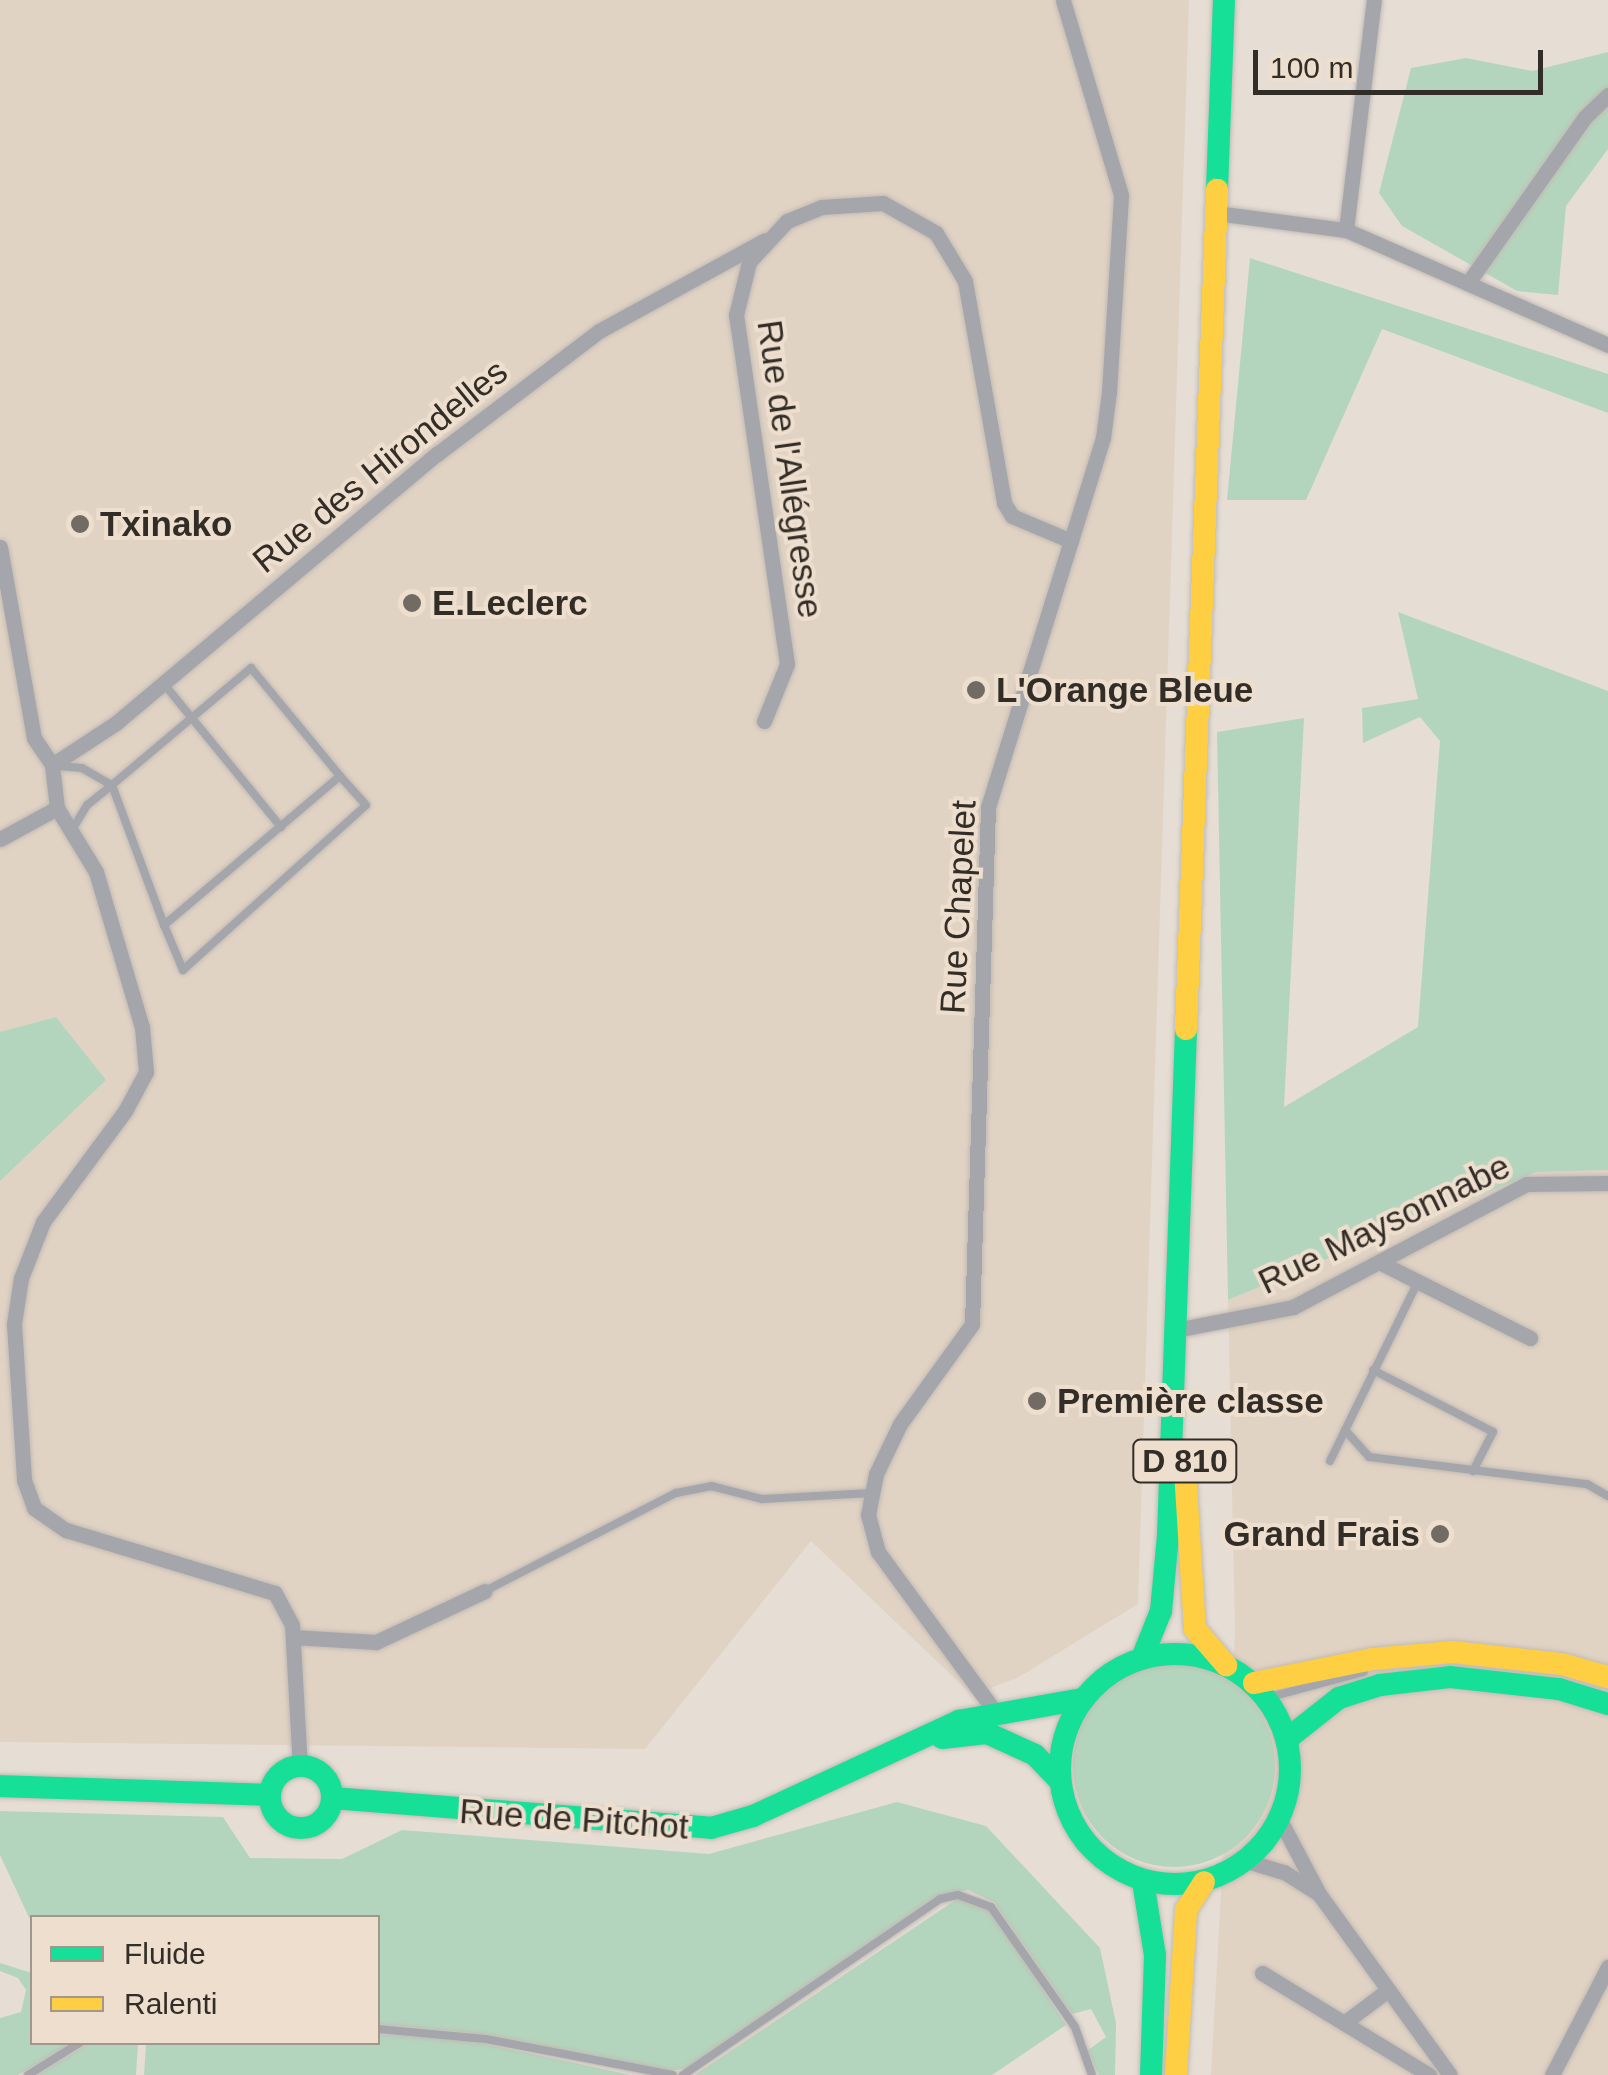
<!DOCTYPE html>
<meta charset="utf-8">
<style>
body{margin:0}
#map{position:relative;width:1608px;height:2075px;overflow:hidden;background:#e6ded5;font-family:Arial,sans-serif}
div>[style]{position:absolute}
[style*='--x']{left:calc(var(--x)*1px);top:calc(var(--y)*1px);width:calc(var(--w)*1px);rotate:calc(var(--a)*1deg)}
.built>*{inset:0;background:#e1d3c4}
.green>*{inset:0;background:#b4d5bd}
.round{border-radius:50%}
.roads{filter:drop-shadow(0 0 2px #c1bbb4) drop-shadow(0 0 2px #c1bbb4)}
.lane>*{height:8px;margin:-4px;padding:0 4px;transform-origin:4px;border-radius:4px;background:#a4a6ac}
.street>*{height:15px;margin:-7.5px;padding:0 7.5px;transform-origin:7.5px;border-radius:7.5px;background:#a4a6ac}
.fast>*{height:22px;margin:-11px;padding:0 11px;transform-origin:11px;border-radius:11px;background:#16e098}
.fast>.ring{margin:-11px;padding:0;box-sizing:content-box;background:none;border:22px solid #16e098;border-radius:50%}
.slow>*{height:22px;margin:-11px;padding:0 11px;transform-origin:11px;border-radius:11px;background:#ffcf43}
.dots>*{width:28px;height:28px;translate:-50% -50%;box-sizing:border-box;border:5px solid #eddece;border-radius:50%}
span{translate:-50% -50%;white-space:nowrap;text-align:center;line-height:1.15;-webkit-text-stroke:8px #eddece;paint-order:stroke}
.shield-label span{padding:2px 8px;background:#eddece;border:2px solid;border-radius:8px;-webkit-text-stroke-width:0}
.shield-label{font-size:32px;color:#332d27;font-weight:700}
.street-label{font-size:35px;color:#332d27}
.poi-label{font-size:35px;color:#332d27;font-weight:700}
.left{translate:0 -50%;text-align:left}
.right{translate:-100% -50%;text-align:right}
.legend{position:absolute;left:30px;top:1915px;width:350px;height:130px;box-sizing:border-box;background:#eddece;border:2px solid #a3978b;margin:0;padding:12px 18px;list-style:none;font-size:30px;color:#332d27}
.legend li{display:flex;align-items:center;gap:20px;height:50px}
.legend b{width:50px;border:2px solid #a3978b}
.scale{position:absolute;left:1253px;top:50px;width:290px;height:45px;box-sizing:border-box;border:5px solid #332d27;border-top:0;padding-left:12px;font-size:30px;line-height:35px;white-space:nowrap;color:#332d27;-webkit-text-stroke:8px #eddece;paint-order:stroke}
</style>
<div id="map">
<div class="built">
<div style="clip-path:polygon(0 0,1189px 0,1138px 1604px,1019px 1677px,972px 1695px,811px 1541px,645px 1749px,0 1742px)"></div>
<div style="clip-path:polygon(1608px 1170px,1608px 2075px,1211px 2075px,1235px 1634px,1228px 1300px,1536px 1172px)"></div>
</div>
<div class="green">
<div style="clip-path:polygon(1608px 52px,1608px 149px,1566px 206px,1558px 295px,1517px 291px,1402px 226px,1379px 193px,1411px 68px,1466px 58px,1532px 71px)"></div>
<div style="clip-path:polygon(1250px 258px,1608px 374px,1608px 413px,1382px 329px,1306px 500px,1227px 500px)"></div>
<div style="clip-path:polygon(1398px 612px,1608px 691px,1608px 1170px,1536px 1172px,1228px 1300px,1217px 732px,1304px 718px,1284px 1107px,1418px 1027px,1440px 741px,1420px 717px,1363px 743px,1362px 708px,1418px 699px)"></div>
<div style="clip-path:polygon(56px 1017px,106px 1080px,0 1181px,0 1032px)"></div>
<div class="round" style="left:1073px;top:1665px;width:202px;height:202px"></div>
<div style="clip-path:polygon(897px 1802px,986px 1826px,1100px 1948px,1116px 2023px,1115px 2075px,1099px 2075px,1087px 2051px,1106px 2037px,1091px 2009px,1072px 2014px,994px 1902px,968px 1890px,935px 1897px,692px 2068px,667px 2071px,491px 2035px,378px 2024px,378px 1918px,32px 1918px,32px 1924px,0 1855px,0 1811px,223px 1817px,250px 1858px,342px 1859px,402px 1830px,709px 1854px)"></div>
<div style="clip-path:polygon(957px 1899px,991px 1911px,1066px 2025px,992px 2075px,695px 2075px)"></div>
<div style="clip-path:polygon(0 1963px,32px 1973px,32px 2042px,72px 2043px,18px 2075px,0 2075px,0 2018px,21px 2012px,26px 1990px,18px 1978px,0 1971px)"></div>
<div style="clip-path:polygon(378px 2034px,471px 2041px,631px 2075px,144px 2075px,146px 2043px,378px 2042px)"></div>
<div style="clip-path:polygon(91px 2042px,138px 2043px,136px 2075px,37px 2075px)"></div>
</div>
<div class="roads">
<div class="lane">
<div style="--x:251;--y:668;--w:140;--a:50.5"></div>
<div style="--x:340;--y:776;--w:231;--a:139.7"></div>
<div style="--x:164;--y:925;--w:149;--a:-110.4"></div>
<div style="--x:112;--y:785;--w:182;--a:-40.1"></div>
<div style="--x:164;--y:684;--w:185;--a:50.7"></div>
<div style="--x:58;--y:766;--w:24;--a:5"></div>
<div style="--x:82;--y:768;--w:34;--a:30"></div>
<div style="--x:112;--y:785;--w:32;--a:141"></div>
<div style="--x:87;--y:805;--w:29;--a:121"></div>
<div style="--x:164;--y:925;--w:49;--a:67.1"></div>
<div style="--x:183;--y:970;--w:246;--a:-42"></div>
<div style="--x:366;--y:805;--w:39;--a:-132"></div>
<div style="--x:1373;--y:1370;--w:135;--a:27.3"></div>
<div style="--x:1493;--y:1432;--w:44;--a:117.1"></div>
<div style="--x:1345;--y:1430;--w:36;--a:48"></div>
<div style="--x:1369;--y:1457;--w:220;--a:7.1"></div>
<div style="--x:1587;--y:1484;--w:24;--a:30"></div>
<div style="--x:1330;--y:1461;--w:200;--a:-63.9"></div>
<div style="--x:485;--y:1591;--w:215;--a:-27.2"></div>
<div style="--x:676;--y:1493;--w:36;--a:-11"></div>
<div style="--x:711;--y:1486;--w:53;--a:14.3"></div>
<div style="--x:762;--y:1499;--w:110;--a:-3.1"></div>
<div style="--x:1266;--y:1698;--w:101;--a:-14.9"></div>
<div style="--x:378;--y:2029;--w:108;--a:5.3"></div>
<div style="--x:486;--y:2039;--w:190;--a:10.9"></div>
<div style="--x:28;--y:2075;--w:62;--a:-31.9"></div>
<div style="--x:683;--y:2075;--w:311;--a:-34.4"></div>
<div style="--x:940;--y:1899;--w:18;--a:-13"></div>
<div style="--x:958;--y:1895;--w:35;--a:20"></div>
<div style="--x:991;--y:1907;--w:146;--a:55"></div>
<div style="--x:1075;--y:2027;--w:51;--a:70.5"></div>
</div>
<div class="street">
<div style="--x:1216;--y:213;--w:131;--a:7.5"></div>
<div style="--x:1346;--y:230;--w:286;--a:23.7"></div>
<div style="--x:1346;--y:230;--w:232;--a:-83.1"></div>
<div style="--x:1470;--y:280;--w:199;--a:-54.8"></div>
<div style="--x:1585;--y:117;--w:32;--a:-44"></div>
<div style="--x:0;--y:547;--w:194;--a:79.9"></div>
<div style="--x:34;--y:738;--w:32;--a:56"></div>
<div style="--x:52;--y:765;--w:43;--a:83.4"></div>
<div style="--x:57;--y:808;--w:75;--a:58.6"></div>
<div style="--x:96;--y:872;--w:162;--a:73.5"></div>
<div style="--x:142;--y:1027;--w:45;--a:84.9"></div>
<div style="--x:146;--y:1072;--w:44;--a:118.3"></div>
<div style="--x:125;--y:1111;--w:138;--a:126.5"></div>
<div style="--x:43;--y:1222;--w:60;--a:111.4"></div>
<div style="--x:21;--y:1278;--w:47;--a:98.7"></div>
<div style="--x:14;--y:1324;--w:156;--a:86.3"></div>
<div style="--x:24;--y:1480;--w:30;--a:70"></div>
<div style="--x:34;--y:1508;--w:39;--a:35"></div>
<div style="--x:66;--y:1530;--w:218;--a:16.8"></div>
<div style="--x:275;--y:1593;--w:36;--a:62"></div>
<div style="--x:292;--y:1625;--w:141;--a:86.8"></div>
<div style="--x:764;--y:721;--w:61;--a:-68"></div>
<div style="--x:787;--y:664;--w:353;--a:-98.3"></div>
<div style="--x:736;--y:315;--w:55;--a:-76.2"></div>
<div style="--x:749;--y:262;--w:56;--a:-47.2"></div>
<div style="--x:787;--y:221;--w:37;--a:-22"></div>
<div style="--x:821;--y:207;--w:62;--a:-3.7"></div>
<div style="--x:883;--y:203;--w:61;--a:29.5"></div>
<div style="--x:936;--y:233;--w:56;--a:58.9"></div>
<div style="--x:965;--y:281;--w:225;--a:80"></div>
<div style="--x:1004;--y:503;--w:15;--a:58"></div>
<div style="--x:1012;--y:516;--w:64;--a:23"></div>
<div style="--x:52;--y:765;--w:77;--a:-33.3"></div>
<div style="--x:116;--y:723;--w:419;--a:-40"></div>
<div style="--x:437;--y:454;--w:203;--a:-37.2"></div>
<div style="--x:599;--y:331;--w:189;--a:-28.7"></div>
<div style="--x:0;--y:839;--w:65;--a:-28.5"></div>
<div style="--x:1381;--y:1263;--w:167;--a:26.7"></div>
<div style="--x:1186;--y:1328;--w:109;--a:-11.1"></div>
<div style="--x:1293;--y:1307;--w:263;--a:-27.8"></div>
<div style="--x:1526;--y:1184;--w:82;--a:-0.7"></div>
<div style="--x:293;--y:1637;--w:83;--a:3.4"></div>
<div style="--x:376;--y:1642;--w:120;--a:-25.1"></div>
<div style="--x:996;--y:1713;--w:200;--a:-126.2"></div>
<div style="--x:878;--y:1552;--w:38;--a:-105"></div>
<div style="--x:868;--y:1515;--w:42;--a:-79"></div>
<div style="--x:876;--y:1474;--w:55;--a:-64.4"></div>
<div style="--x:900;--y:1424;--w:123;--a:-54.2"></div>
<div style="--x:972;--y:1324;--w:517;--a:-88.23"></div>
<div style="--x:988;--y:807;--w:387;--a:-72.7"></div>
<div style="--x:1103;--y:438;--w:46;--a:-82.6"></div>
<div style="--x:1109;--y:392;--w:197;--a:-86.5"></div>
<div style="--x:1121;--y:195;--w:203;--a:-106.6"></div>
<div style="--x:1280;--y:1820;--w:84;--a:62.2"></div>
<div style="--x:1319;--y:1894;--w:223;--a:54.1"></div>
<div style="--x:1247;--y:1861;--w:39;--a:17"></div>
<div style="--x:1284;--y:1872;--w:38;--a:32"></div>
<div style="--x:1262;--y:1973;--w:196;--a:31.4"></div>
<div style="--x:1344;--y:2023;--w:55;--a:-36.9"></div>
<div style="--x:1552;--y:2075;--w:122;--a:-62.6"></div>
</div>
<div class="fast">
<div style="--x:1217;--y:190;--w:190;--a:-87.9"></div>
<div class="ring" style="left:1060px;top:1654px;width:208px;height:208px"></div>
<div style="--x:1142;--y:1658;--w:51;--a:-68"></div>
<div style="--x:1161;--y:1611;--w:76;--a:-84.7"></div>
<div style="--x:1168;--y:1535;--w:506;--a:-87.96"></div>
<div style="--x:942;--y:1738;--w:45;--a:-6.3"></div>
<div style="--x:987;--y:1733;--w:53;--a:24.6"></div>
<div style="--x:1035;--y:1755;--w:33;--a:46"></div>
<div style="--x:1287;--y:1739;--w:66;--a:-38.3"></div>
<div style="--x:1339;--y:1698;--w:43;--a:-17.6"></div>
<div style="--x:1380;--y:1685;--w:70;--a:-6.5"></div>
<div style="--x:1450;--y:1677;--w:110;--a:6.3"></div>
<div style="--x:1559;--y:1689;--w:51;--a:17"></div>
<div class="ring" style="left:270px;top:1766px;width:40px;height:40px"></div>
<div style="--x:0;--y:1786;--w:270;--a:1.9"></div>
<div style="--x:332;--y:1798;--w:380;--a:4.5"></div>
<div style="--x:711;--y:1828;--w:44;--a:-15.9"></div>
<div style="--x:753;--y:1816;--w:227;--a:-24.8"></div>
<div style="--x:959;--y:1721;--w:125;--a:-10.1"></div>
<div style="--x:1143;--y:1882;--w:74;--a:80.7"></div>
<div style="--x:1155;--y:1955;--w:120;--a:91.9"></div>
</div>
<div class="slow">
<div style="--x:1186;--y:1029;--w:840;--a:-87.88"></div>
<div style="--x:1185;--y:1471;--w:158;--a:86.4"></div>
<div style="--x:1195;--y:1629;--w:48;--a:49.3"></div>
<div style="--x:1254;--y:1683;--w:121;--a:-11.4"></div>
<div style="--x:1373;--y:1659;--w:80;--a:-5"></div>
<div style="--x:1453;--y:1652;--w:110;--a:6.3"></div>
<div style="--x:1562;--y:1664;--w:48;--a:15.8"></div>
<div style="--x:1176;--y:2075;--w:165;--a:-86.5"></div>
<div style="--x:1186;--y:1910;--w:33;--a:-57"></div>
</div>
</div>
<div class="dots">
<div style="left:80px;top:524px;background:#726b64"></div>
<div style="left:412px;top:603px;background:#726b64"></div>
<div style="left:976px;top:690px;background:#726b64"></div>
<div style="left:1037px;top:1401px;background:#726b64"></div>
<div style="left:1440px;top:1534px;background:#726b64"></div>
</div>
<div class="shield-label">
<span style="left:1185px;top:1461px">D 810</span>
</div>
<div class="street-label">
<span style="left:380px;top:466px;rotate:-39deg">Rue des Hirondelles</span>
<span style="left:790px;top:469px;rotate:82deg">Rue de l'Allégresse</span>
<span style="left:958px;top:907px;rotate:-87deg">Rue Chapelet</span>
<span style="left:1384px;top:1224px;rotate:-26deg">Rue Maysonnabe</span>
<span style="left:574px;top:1819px;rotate:4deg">Rue de Pitchot</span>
</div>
<div class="poi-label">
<span class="left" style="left:100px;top:524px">Txinako</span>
<span class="left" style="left:432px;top:603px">E.Leclerc</span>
<span class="left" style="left:996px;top:690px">L'Orange Bleue</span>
<span class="left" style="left:1057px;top:1401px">Première classe</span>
<span class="right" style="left:1420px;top:1534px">Grand Frais</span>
</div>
<ul class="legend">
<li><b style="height:12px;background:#16e098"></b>Fluide</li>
<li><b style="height:12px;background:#ffcf43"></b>Ralenti</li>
</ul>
<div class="scale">100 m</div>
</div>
